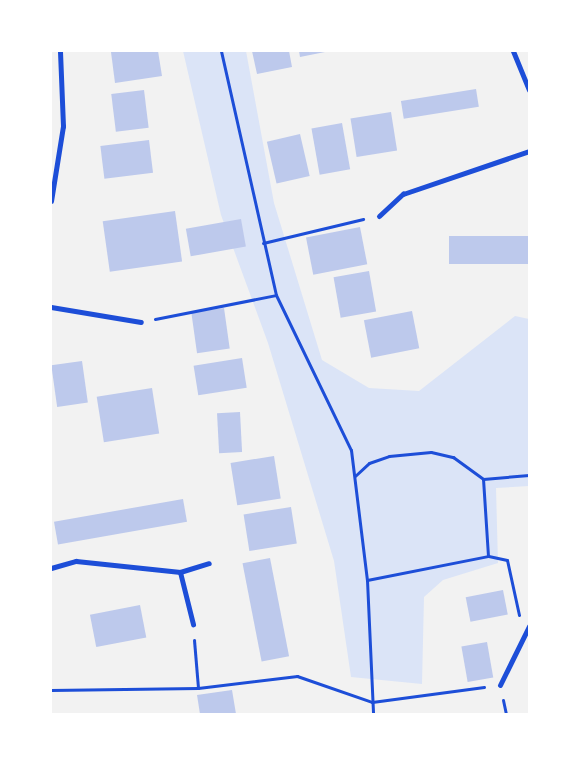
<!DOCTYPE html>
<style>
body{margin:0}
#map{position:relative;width:580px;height:765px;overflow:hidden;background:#f2f2f2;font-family:Cabin,sans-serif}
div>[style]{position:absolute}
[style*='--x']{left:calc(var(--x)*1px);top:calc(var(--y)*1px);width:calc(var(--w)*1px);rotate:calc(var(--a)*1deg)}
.green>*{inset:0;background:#dbe4f7}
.building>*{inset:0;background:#bdc9ec;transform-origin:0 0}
.path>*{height:3px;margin:-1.5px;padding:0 1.5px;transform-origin:1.5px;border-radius:1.5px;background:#1d4ed8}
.minor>*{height:5px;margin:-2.5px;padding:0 2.5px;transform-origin:2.5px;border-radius:2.5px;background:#1d4ed8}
span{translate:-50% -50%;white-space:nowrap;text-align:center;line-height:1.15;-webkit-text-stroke:4px #fff;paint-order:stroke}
.frame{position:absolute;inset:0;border:52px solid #fff;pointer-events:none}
</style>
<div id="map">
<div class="green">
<div style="clip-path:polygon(183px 51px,246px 51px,274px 203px,322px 360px,369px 388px,419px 391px,515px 316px,529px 319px,529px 486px,496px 488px,498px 563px,443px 580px,424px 597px,422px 684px,351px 677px,334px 561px,268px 343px,221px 215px)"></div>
</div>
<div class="building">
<div style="clip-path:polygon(116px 51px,158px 51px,162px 76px,115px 83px,111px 52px)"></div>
<div style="clip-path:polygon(252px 51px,289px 51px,292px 67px,257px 74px)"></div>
<div style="clip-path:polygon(299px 51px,325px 51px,325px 52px,300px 57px)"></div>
<div style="left:476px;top:89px;width:18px;height:76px;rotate:81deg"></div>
<div style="left:144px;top:90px;width:38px;height:33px;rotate:83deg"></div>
<div style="left:391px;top:112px;width:39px;height:41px;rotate:81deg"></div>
<div style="left:342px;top:123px;width:47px;height:31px;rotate:80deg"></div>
<div style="left:300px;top:134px;width:43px;height:34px;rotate:77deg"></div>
<div style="left:149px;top:140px;width:33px;height:49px;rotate:83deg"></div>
<div style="left:175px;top:211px;width:51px;height:73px;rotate:82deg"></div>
<div style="left:241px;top:219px;width:28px;height:56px;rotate:80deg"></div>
<div style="left:360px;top:227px;width:38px;height:55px;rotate:79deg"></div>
<div style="left:529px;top:236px;width:28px;height:80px;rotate:90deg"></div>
<div style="left:369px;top:271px;width:41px;height:36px;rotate:80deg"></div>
<div style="left:224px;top:308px;width:41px;height:33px;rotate:82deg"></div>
<div style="left:412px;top:311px;width:38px;height:49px;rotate:79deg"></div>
<div style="left:242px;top:358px;width:30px;height:49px;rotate:81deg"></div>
<div style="left:82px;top:361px;width:42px;height:31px;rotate:82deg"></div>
<div style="left:152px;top:388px;width:46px;height:56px;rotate:81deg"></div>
<div style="left:240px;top:412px;width:40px;height:23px;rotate:87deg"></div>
<div style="left:274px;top:456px;width:43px;height:44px;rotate:81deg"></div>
<div style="left:183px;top:499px;width:23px;height:131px;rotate:80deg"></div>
<div style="left:291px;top:507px;width:37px;height:48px;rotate:81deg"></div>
<div style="left:270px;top:558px;width:100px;height:28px;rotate:79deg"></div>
<div style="left:503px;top:590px;width:25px;height:38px;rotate:79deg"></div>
<div style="left:140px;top:605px;width:33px;height:51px;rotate:79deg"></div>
<div style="left:487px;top:642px;width:36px;height:26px;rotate:80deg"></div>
<div style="clip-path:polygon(232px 690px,236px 714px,200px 714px,197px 695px)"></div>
</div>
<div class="path">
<div style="--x:263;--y:243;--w:103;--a:-13.5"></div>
<div style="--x:276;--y:295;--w:172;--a:64.2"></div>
<div style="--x:351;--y:450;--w:131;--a:83"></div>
<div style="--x:367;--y:580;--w:134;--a:87.4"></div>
<div style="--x:155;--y:319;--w:123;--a:-11.2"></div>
<div style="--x:276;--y:295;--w:250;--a:-102.7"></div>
<div style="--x:355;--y:476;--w:19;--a:-43"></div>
<div style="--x:369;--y:463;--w:21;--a:-19"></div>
<div style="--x:389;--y:456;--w:42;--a:-5.4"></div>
<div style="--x:431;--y:452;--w:23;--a:13"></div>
<div style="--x:453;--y:457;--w:37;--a:36"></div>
<div style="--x:367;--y:580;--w:123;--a:-11.2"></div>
<div style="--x:519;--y:615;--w:56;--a:-102.3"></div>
<div style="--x:507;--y:560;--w:19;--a:-168"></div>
<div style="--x:488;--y:556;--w:77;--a:-93.7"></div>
<div style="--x:483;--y:479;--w:46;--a:-5"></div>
<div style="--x:194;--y:640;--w:48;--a:85.2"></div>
<div style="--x:51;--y:690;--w:147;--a:-0.8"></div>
<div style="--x:198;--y:688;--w:100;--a:-6.9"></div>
<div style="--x:297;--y:676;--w:79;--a:19.1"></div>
<div style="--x:372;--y:702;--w:113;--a:-7.6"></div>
<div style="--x:503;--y:700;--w:14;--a:78"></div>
</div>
<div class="minor">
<div style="--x:513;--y:51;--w:42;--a:67.7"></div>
<div style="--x:51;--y:201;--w:76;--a:-80.9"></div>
<div style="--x:63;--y:126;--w:75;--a:-92.3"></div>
<div style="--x:379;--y:216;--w:33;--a:-43"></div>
<div style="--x:403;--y:194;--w:133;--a:-18.8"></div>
<div style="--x:51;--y:307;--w:91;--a:9.5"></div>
<div style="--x:51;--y:568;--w:26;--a:-16"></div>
<div style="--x:76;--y:561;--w:105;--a:6"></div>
<div style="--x:180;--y:572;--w:30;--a:-17"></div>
<div style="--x:180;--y:572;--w:54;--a:76"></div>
<div style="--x:500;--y:685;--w:66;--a:-63.8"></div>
</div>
<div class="frame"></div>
</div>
